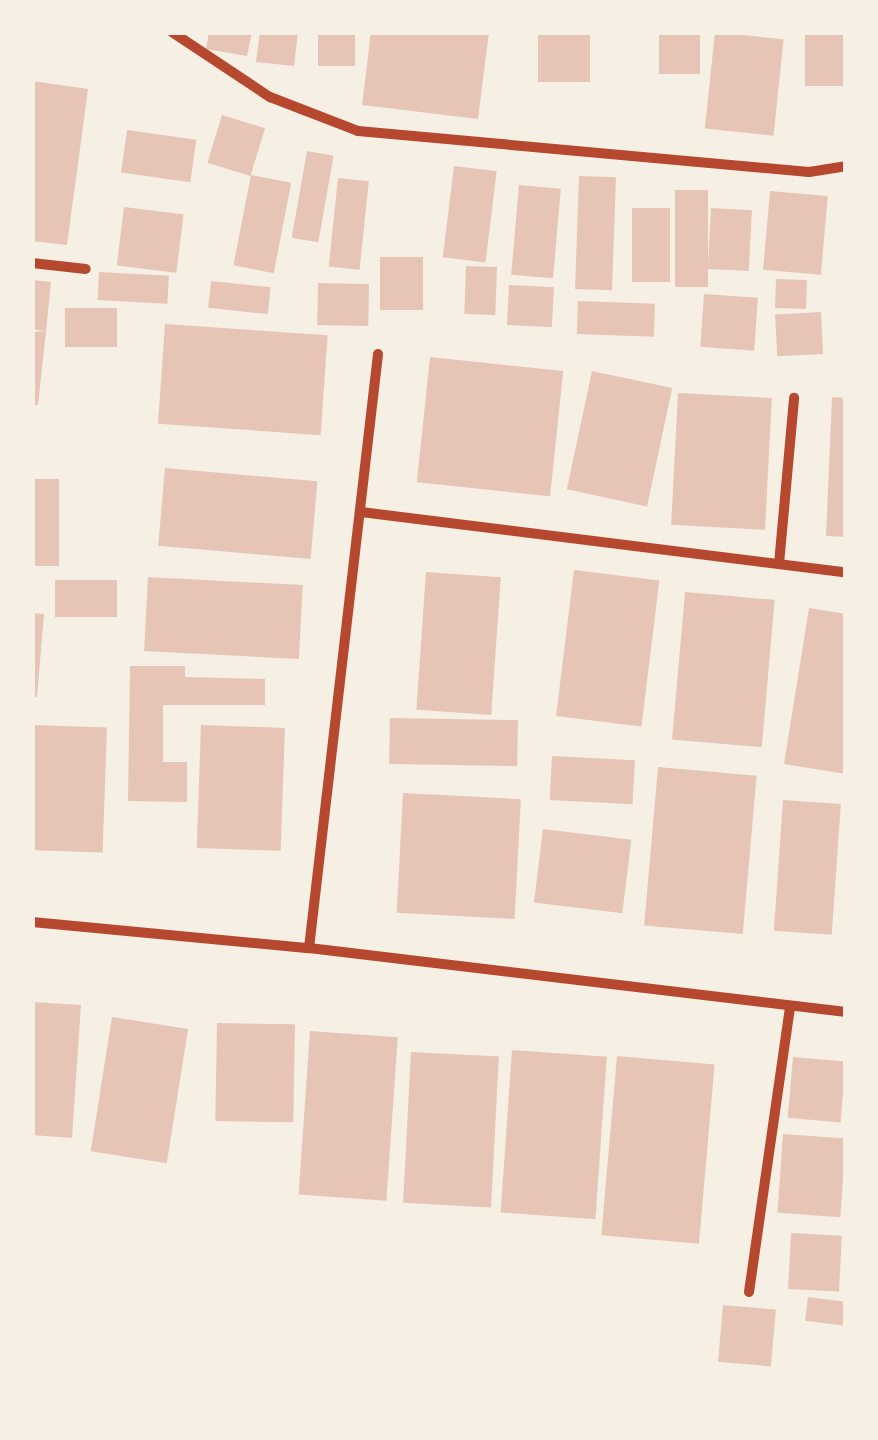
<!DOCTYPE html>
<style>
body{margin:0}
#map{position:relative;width:878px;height:1440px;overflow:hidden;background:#f6efe4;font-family:"Noto Serif",serif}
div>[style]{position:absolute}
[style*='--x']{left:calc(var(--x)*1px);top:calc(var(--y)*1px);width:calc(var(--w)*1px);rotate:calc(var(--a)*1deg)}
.building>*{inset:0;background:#e6c5b7;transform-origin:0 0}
.minor>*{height:10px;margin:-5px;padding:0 5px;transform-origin:5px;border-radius:5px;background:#b5482f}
span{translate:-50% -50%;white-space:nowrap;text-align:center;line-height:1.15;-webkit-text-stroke:10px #f6efe4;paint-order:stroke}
.frame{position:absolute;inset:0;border:35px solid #f6efe4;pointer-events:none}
</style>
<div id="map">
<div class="building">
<div style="clip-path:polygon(209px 32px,252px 32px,247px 56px,206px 49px)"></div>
<div style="clip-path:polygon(260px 32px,298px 32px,294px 66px,256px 62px)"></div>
<div style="left:318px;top:32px;width:37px;height:34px"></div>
<div style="clip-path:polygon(371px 32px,489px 32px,478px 119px,362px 105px)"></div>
<div style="left:538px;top:32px;width:52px;height:50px"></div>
<div style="left:659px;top:32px;width:41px;height:42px"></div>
<div style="left:715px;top:32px;width:69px;height:97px;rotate:6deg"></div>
<div style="left:805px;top:32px;width:38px;height:54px"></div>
<div style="clip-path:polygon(32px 81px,88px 89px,67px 245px,32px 241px)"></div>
<div style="left:222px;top:115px;width:45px;height:50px;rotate:17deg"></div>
<div style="left:127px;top:130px;width:70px;height:43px;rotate:8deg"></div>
<div style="left:307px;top:151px;width:27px;height:88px;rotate:10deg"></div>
<div style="left:454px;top:166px;width:43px;height:92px;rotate:7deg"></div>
<div style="left:251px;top:175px;width:41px;height:92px;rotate:11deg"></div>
<div style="left:579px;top:176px;width:37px;height:113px;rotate:2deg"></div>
<div style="left:338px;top:178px;width:31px;height:89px;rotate:6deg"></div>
<div style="left:519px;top:185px;width:42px;height:90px;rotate:5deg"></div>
<div style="left:675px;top:190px;width:33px;height:97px"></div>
<div style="left:770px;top:191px;width:58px;height:79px;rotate:5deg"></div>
<div style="left:124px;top:207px;width:60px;height:59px;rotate:7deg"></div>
<div style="left:632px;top:208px;width:38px;height:74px"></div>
<div style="left:711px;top:208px;width:41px;height:61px;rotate:3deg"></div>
<div style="left:380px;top:257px;width:43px;height:53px"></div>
<div style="left:466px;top:266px;width:31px;height:48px;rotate:2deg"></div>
<div style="left:99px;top:272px;width:70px;height:28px;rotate:3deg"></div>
<div style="left:776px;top:279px;width:31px;height:29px;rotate:2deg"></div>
<div style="clip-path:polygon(32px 280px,51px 282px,46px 331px,32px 329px)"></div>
<div style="left:211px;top:281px;width:60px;height:27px;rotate:6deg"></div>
<div style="left:318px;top:283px;width:51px;height:42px;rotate:1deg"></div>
<div style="left:509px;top:285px;width:45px;height:40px;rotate:3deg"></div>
<div style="left:704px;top:294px;width:54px;height:53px;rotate:4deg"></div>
<div style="left:578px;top:301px;width:77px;height:33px;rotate:2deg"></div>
<div style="left:65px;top:308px;width:52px;height:39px"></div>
<div style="left:821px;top:312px;width:42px;height:46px;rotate:87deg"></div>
<div style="left:165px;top:324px;width:163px;height:100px;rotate:4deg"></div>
<div style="clip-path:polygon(46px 331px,38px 405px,32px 405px,32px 332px)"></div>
<div style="left:430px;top:357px;width:134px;height:126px;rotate:6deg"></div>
<div style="left:592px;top:371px;width:82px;height:121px;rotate:12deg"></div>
<div style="left:678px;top:393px;width:94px;height:132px;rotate:3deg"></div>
<div style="clip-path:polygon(832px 397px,846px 398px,846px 537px,826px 536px)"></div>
<div style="left:165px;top:468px;width:153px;height:78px;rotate:5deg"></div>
<div style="left:32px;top:479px;width:27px;height:87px"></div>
<div style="left:574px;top:570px;width:86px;height:147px;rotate:7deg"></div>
<div style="left:426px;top:572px;width:75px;height:138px;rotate:4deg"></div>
<div style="left:148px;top:577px;width:155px;height:74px;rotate:3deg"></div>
<div style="left:55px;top:580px;width:62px;height:37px"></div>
<div style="left:685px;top:592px;width:90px;height:148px;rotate:5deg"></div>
<div style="clip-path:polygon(809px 608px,846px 614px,846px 774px,784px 764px)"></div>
<div style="clip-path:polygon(32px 613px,44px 614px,37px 697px,32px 696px)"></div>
<div style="clip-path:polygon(130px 666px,185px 666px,185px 677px,265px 679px,265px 705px,163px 705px,163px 762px,187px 762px,187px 802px,128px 801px)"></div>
<div style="left:390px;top:718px;width:128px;height:46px;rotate:1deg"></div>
<div style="left:32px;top:725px;width:75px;height:125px;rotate:2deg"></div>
<div style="left:201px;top:725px;width:84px;height:123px;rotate:2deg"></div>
<div style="left:552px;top:756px;width:83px;height:44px;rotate:3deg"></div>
<div style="left:658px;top:767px;width:99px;height:159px;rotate:5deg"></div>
<div style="left:403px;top:793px;width:118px;height:120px;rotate:3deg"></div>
<div style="left:783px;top:800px;width:58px;height:131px;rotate:4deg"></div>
<div style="left:543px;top:829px;width:89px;height:74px;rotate:7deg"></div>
<div style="clip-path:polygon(32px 1002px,81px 1005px,72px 1138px,32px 1135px)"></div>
<div style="left:112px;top:1017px;width:77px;height:136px;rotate:9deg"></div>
<div style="left:217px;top:1023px;width:78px;height:98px;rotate:1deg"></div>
<div style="left:310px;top:1031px;width:88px;height:164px;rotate:4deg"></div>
<div style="left:512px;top:1050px;width:95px;height:163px;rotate:4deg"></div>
<div style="left:411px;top:1052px;width:88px;height:151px;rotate:3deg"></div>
<div style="left:617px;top:1056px;width:98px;height:180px;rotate:5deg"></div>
<div style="left:793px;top:1057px;width:53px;height:61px;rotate:5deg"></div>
<div style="left:783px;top:1134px;width:63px;height:79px;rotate:4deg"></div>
<div style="left:791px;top:1233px;width:51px;height:56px;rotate:3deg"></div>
<div style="left:808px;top:1297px;width:38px;height:24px;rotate:7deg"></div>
<div style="left:723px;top:1305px;width:53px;height:57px;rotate:5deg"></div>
</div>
<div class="minor">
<div style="--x:172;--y:32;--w:118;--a:33.6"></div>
<div style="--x:270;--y:97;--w:94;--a:21.1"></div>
<div style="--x:358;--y:131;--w:453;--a:5.2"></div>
<div style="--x:809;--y:172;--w:37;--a:-9"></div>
<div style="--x:32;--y:263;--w:54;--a:6.3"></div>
<div style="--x:361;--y:512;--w:489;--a:7.1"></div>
<div style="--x:779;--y:564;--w:167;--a:-84.8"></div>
<div style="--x:32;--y:922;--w:278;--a:5.4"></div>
<div style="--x:309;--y:948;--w:541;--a:6.8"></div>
<div style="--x:309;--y:948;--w:598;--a:-83.37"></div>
<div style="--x:749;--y:1292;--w:287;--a:-81.8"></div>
</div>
<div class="frame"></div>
</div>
